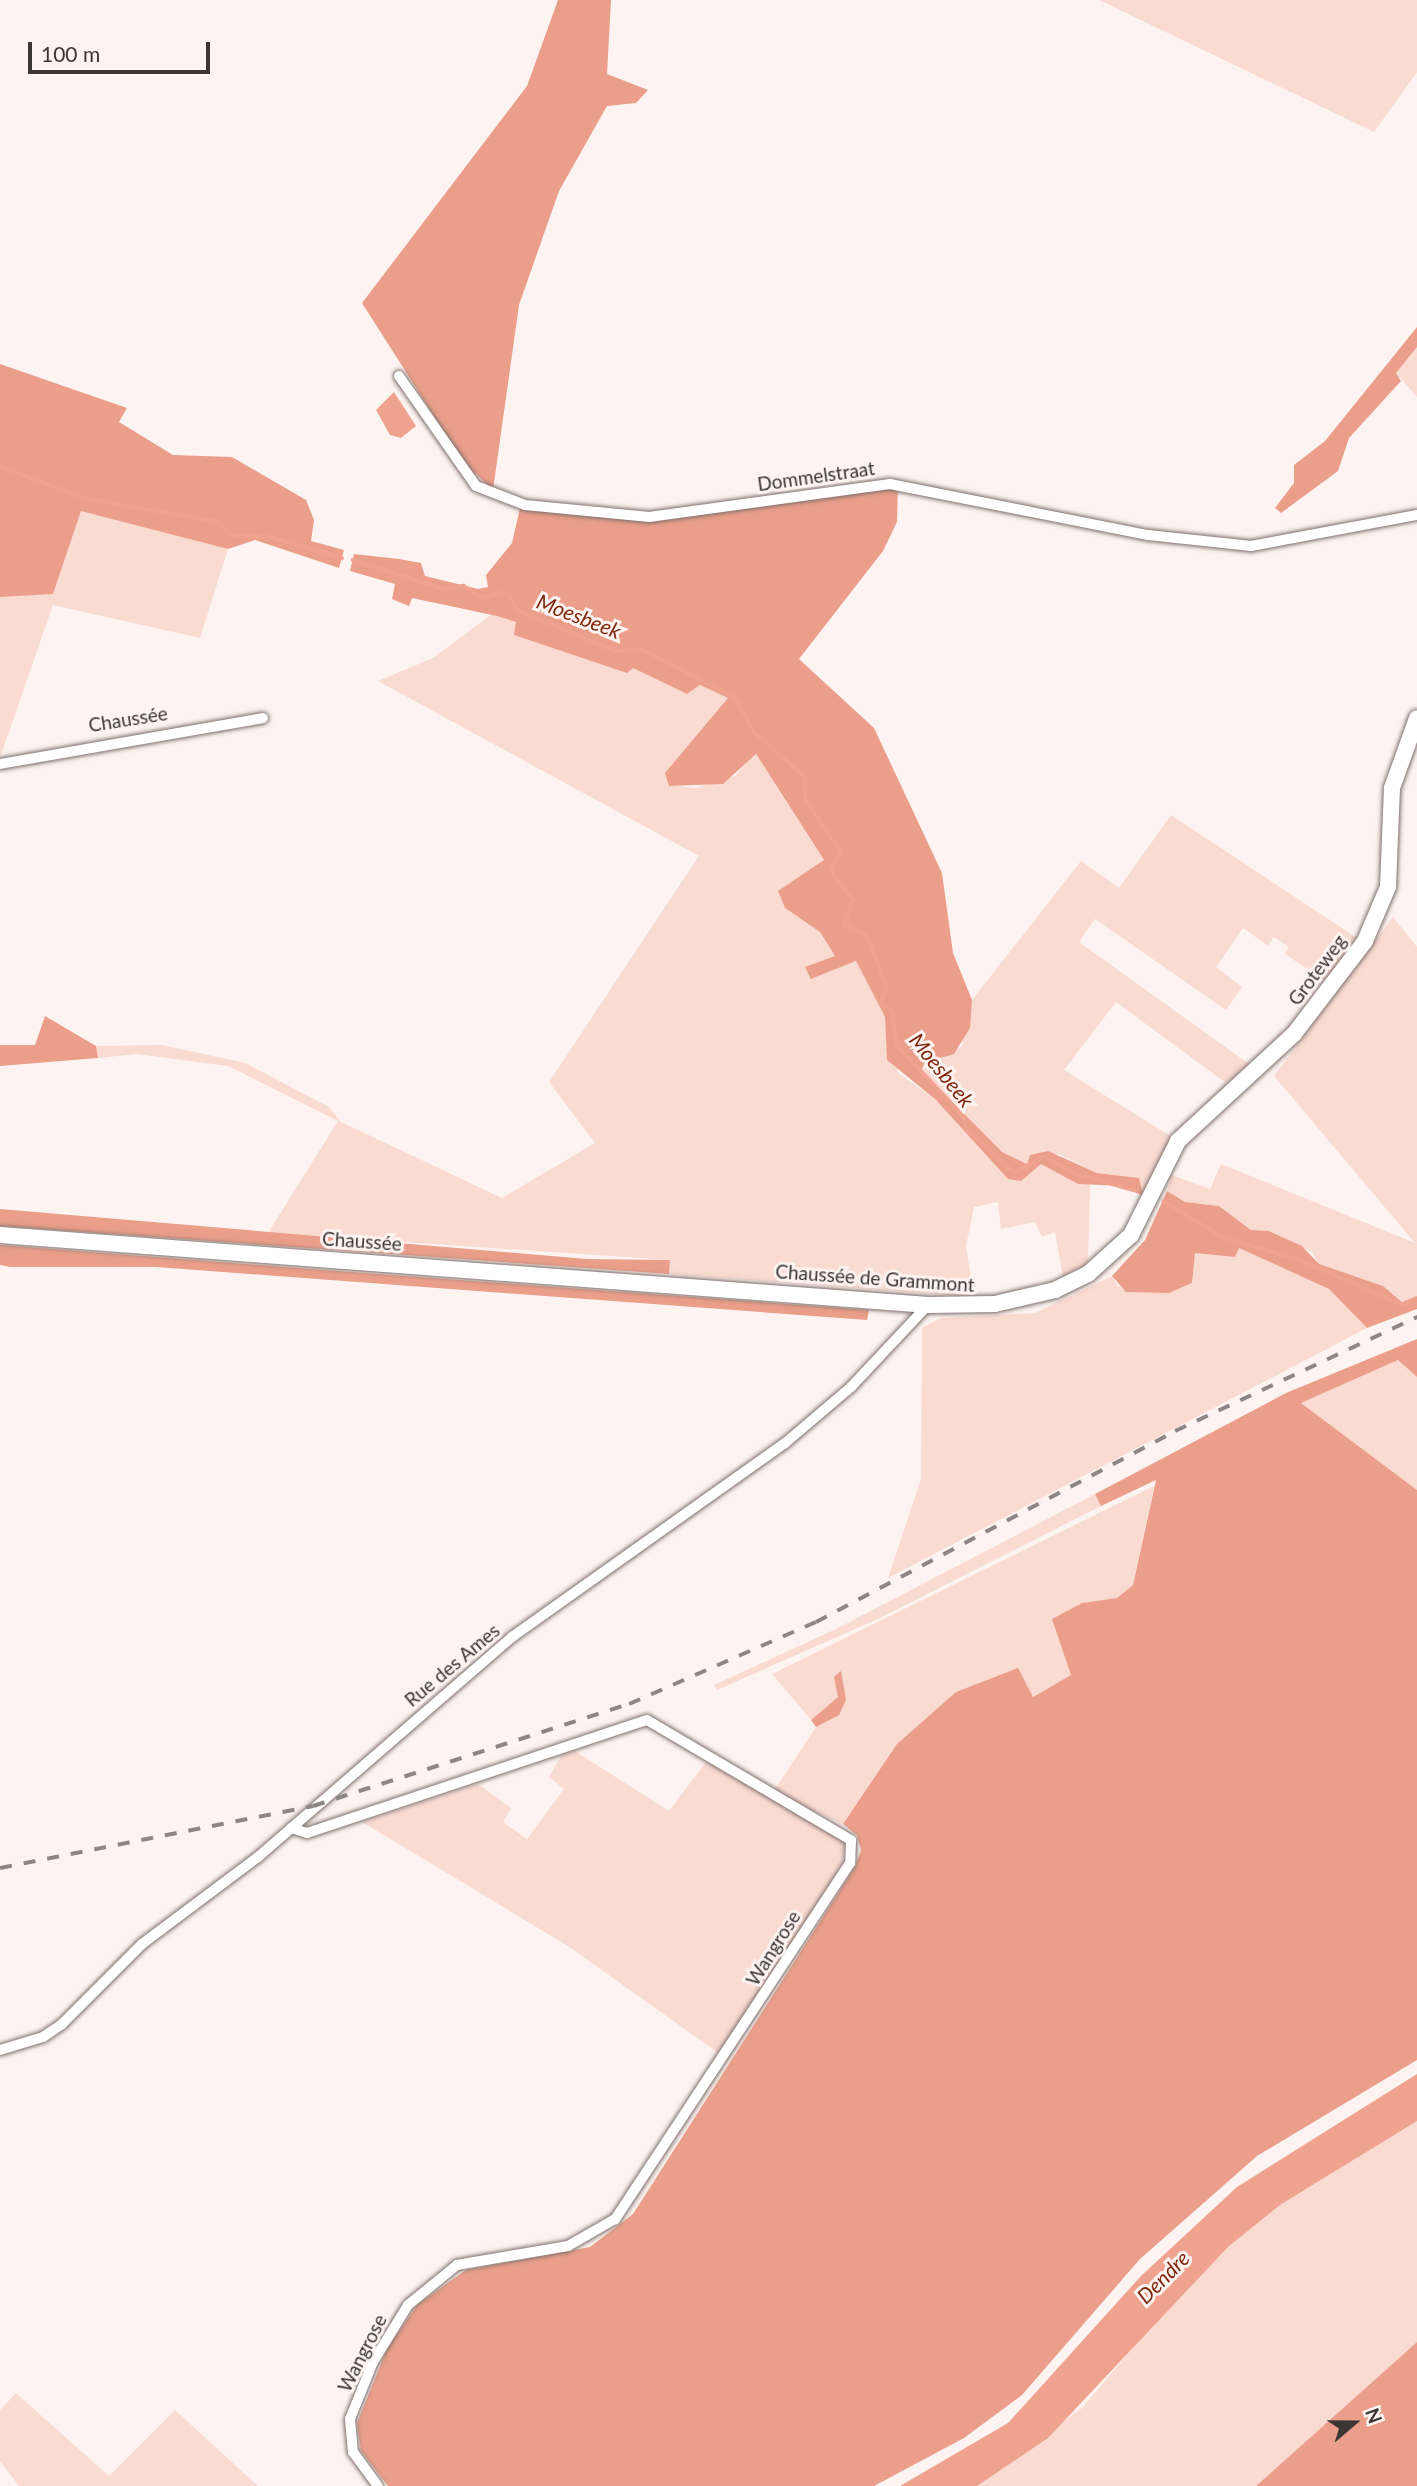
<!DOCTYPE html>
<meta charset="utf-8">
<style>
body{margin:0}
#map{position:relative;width:1417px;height:2486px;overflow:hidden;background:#fdf4f1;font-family:Lato,sans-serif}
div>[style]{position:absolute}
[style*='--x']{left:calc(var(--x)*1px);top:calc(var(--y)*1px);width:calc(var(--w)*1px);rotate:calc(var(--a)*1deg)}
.green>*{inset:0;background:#fadbd2}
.forest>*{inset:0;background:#eb9f8a}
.water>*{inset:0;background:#efa38e}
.stream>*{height:3.5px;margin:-1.75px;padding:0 1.75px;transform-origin:1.75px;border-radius:1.75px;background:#efa38e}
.roads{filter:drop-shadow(0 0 2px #7e706d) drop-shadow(0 0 2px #7e706d)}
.street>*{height:10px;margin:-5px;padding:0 5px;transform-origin:5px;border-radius:5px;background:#fff}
.primary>*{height:16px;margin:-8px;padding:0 8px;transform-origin:8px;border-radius:8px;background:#fff}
.rail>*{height:3.5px;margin-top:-1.75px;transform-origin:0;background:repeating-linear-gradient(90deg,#8d8684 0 12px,transparent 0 24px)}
span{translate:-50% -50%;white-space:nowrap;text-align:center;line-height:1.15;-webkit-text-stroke:6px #fdf4f1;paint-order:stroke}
.street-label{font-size:19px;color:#3b3634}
.water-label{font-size:21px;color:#7f270d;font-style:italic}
.north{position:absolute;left:1319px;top:2388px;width:70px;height:70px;-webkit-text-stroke:5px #fdf4f1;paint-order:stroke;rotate:70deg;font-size:19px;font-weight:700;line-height:28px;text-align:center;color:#3b3634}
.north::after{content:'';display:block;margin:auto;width:24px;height:32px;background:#3b3634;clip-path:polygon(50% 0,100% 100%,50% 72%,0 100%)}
.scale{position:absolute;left:28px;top:42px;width:182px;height:32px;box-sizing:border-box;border:4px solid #3b3634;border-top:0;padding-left:9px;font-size:21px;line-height:24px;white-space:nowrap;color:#3b3634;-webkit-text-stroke:5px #fdf4f1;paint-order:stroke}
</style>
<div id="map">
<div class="green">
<div style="clip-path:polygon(1099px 0,1417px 0,1417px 72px,1374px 132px)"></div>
<div style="clip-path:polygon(1417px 347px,1417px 397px,1396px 373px)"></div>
<div style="clip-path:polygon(81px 510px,228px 549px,200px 638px,53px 605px,0 758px,0 597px,53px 593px)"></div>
<div style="clip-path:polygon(492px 614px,517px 622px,515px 635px,633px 668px,687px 694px,700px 685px,729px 698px,666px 773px,669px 785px,696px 788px,735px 776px,755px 753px,824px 860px,785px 908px,820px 932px,835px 956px,812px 979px,856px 961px,885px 1017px,898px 1073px,935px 1099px,1008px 1179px,1021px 1180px,1041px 1164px,1090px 1185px,1088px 1263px,1063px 1277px,1055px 1232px,1042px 1237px,1035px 1222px,1001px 1229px,998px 1202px,974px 1207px,966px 1246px,974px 1297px,669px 1274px,670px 1260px,268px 1233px,338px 1121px,228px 1066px,137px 1054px,98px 1058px,96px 1046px,162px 1045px,245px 1063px,329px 1107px,341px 1122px,502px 1198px,595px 1143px,549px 1082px,699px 856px,378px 681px,433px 658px)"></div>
<div style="clip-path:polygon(1171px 815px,1357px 938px,1325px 981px,1285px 954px,1289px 947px,1274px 937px,1268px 946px,1243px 928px,1216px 967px,1242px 987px,1226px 1010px,1095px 919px,1079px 942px,1249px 1064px,1226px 1083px,1116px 1002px,1064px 1070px,1172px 1137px,1143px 1196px,1121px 1176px,1097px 1173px,1059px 1154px,1031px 1155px,1027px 1164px,1002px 1152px,921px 1070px,962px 1046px,972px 1000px,1081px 861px,1119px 888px)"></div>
<div style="clip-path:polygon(1393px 917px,1417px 947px,1417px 1296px,1403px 1302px,1383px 1286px,1318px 1264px,1312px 1252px,1270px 1231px,1251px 1230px,1219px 1206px,1185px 1202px,1167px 1191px,1172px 1175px,1210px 1189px,1221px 1164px,1415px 1243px,1274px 1076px)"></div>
<div style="clip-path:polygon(1239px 1248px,1329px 1289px,1367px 1328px,888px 1578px,921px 1479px,922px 1328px,941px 1318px,1035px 1313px,1112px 1276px,1118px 1287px,1182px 1288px,1192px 1283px,1195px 1252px,1222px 1256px)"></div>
<div style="clip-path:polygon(1398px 1360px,1417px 1377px,1417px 1490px,1301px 1403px)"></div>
<div style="clip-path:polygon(1154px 1486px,1133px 1585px,1117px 1598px,1082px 1603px,1072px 1675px,1032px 1697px,897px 1745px,843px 1824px,773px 1792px,816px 1727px,846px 1700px,837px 1683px,838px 1697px,811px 1720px,772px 1674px)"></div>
<div style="clip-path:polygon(1095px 1494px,1101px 1506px,880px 1618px,717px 1690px,714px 1685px,836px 1629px)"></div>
<div style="clip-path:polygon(575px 1751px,669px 1811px,706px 1762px,845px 1839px,842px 1864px,724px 2057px,568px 1946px,362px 1822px,478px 1784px,511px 1808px,503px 1822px,527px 1839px,564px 1789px,549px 1777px,561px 1756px)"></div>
<div style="clip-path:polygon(1417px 2121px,1417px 2342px,1256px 2486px,977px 2486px,1083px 2407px,1166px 2308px,1228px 2247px,1280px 2205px)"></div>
<div style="clip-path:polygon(16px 2393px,109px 2476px,175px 2410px,258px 2486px,19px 2486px,0 2461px,0 2410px)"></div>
</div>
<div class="forest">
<div style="clip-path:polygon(558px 0,611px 0,607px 74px,648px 90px,636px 103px,607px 106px,559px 191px,519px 305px,493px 490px,464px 463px,362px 303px,527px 86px)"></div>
<div style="clip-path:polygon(1417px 327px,1417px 347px,1396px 373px,1401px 381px,1349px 438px,1338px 471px,1281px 513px,1275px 508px,1294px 483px,1294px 465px,1325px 441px)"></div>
<div style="clip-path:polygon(0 364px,127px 408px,119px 422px,173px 455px,232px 457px,306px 500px,314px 520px,311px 541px,344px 550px,339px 568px,255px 540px,228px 549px,81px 511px,53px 594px,0 597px)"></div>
<div style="clip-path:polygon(898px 487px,897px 522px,883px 551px,799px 659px,874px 728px,942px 873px,953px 953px,972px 1000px,970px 1028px,954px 1054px,926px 1062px,921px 1070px,1002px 1152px,1027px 1164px,1030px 1155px,1048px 1151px,1097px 1173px,1139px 1178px,1143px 1196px,1125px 1186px,1078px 1184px,1041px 1164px,1021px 1181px,1008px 1179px,935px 1099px,887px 1060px,885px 1017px,856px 961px,811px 979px,805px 967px,835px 956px,820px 932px,785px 908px,778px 891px,824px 860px,756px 754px,723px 784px,669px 786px,665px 773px,728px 698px,700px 685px,687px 694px,633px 668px,627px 673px,514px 635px,516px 622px,497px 616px,412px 598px,409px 606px,392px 599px,395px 584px,350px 571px,354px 554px,399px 559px,421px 563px,425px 576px,478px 589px,488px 587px,486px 575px,512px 543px,520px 508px,613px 517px)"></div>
<div style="clip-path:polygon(45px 1016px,96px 1046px,98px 1058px,0 1066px,0 1045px,35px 1045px)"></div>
<div style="clip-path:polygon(1167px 1191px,1185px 1202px,1219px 1206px,1251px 1230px,1269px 1231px,1302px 1246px,1319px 1264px,1383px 1286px,1402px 1302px,1417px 1296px,1417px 1309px,1367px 1328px,1329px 1289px,1239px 1248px,1235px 1257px,1195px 1253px,1192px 1283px,1169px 1293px,1126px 1292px,1112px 1276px,1145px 1240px)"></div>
<div style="clip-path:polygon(0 1209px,587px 1259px,670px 1260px,669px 1274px,0 1226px)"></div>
<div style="clip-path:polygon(0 1245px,324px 1270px,869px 1310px,867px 1320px,156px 1267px,10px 1267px,0 1265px)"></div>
<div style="clip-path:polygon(1417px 1339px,1417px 1377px,1398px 1360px,1301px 1403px,1417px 1490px,1417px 2060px,1257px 2156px,1140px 2259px,1022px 2395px,964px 2438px,874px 2486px,388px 2486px,361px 2451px,357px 2423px,387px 2349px,417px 2305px,466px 2270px,590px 2247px,633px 2214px,855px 1867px,861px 1850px,857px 1835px,843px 1824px,897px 1744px,956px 1692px,1018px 1668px,1033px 1697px,1071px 1675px,1052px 1619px,1082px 1603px,1117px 1598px,1133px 1585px,1156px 1480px,1101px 1506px,1095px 1494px,1286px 1393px)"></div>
<div style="clip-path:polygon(841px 1671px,846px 1700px,839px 1715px,816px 1727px,811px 1720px,838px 1697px,834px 1677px)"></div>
<div style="clip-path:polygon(1417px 2342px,1417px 2486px,1256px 2486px)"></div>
</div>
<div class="water">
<div style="clip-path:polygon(394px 392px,416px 426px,401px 438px,390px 435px,376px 410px)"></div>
<div style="clip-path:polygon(1417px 2074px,1417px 2121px,1280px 2205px,1228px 2247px,1048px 2438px,977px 2486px,900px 2486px,1008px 2423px,1141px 2276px,1237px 2187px)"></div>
</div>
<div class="stream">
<div style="--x:0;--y:466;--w:89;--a:21.1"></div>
<div style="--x:83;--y:498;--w:138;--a:10"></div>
<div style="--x:219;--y:522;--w:18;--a:45"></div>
<div style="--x:232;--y:535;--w:38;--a:3"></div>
<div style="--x:270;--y:537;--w:75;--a:16.3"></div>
<div style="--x:353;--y:560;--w:96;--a:17.7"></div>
<div style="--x:444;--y:589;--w:20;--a:-9"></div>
<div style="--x:464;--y:586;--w:21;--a:35"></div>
<div style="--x:481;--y:598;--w:24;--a:-15"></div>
<div style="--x:509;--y:594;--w:18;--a:63"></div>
<div style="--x:517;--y:610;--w:106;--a:22.7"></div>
<div style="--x:615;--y:651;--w:26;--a:-4"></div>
<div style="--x:641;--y:649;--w:106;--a:27.1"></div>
<div style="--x:735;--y:697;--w:41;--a:60.9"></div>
<div style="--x:755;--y:733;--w:67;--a:41.3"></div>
<div style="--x:805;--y:777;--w:23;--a:88"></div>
<div style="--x:806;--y:800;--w:63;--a:56.1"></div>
<div style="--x:841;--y:852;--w:21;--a:118"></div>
<div style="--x:831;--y:871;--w:36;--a:52"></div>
<div style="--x:853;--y:899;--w:26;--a:108"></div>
<div style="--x:845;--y:924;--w:22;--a:27"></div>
<div style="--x:865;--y:934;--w:15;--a:62"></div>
<div style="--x:872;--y:947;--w:44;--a:69.9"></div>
<div style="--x:887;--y:988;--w:16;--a:112"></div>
<div style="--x:881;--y:1003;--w:15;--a:37"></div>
<div style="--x:893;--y:1012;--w:33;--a:83"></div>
<div style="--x:897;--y:1045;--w:96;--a:47.1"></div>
<div style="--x:962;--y:1115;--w:15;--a:70"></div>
<div style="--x:967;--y:1129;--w:65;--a:42.5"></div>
<div style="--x:1015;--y:1173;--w:34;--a:-30"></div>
<div style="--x:1044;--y:1156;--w:38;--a:29"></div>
<div style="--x:1077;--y:1174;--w:66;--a:15.7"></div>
<div style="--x:1164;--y:1201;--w:68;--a:31.8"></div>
<div style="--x:1222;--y:1237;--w:81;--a:16.4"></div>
<div style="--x:1300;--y:1260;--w:112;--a:23.6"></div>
<div style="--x:1403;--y:1305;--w:15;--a:-16"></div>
</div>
<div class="roads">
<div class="street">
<div style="--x:399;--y:376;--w:134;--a:55"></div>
<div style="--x:476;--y:486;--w:53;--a:21.2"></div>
<div style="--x:525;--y:505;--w:125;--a:5.5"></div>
<div style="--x:649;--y:517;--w:243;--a:-7.8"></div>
<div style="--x:890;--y:484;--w:263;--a:11.2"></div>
<div style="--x:1148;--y:535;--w:104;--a:6.1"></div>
<div style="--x:1251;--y:546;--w:169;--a:-10.6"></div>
<div style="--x:0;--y:764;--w:267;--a:-9.9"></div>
<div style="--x:291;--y:1828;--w:17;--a:17"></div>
<div style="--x:307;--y:1833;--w:358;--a:-18.4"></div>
<div style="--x:647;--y:1720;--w:237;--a:30.5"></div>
<div style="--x:851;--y:1840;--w:23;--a:92"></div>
<div style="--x:850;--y:1863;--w:427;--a:123.4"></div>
<div style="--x:615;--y:2219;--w:54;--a:150.1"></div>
<div style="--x:568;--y:2246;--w:113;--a:170.3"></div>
<div style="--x:457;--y:2265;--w:63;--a:140.8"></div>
<div style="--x:408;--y:2305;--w:67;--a:121.6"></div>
<div style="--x:373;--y:2362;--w:61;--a:112"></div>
<div style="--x:350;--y:2419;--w:33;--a:85"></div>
<div style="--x:353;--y:2452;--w:42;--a:53.7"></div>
<div style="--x:0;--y:2050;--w:45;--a:-16.8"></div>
<div style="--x:43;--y:2037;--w:23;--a:-34"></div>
<div style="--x:62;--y:2024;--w:113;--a:-45"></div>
<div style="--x:142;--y:1944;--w:145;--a:-36.9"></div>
<div style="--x:258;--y:1857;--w:336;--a:-40.9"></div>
<div style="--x:512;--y:1637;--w:334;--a:-35.4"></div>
<div style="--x:784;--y:1444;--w:88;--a:-40.4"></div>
<div style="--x:851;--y:1387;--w:112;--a:-46.8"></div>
</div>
<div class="primary">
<div style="--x:0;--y:1235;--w:931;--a:4.31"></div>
<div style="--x:928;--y:1305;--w:67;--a:-0.9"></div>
<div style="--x:995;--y:1304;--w:62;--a:-13.1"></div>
<div style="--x:1055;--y:1290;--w:37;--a:-26"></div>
<div style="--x:1088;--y:1274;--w:58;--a:-42.2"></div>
<div style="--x:1131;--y:1235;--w:105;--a:-63.4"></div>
<div style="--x:1178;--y:1141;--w:158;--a:-42.7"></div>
<div style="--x:1294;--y:1034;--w:117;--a:-52.6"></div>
<div style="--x:1365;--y:941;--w:59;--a:-66.9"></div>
<div style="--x:1388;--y:887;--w:99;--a:-87.7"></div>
<div style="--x:1392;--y:788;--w:74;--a:-70.3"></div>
</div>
</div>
<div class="rail">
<div style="--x:0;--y:1868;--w:319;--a:-11.2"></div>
<div style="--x:313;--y:1806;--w:332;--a:-17.9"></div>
<div style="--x:629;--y:1704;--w:204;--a:-23.7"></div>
<div style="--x:816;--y:1622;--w:407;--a:-28"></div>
<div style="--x:1175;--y:1431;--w:268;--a:-25.2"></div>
</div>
<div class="street-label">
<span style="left:816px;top:476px;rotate:-8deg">Dommelstraat</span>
<span style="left:128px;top:719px;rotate:-9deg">Chaussée</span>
<span style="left:1317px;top:970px;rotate:-53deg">Groteweg</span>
<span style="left:362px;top:1241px;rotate:4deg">Chaussée</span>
<span style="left:875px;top:1278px;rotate:4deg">Chaussée de Grammont</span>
<span style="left:452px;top:1665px;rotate:-40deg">Rue des Ames</span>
<span style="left:773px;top:1948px;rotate:-58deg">Wangrose</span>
<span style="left:362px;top:2353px;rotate:-63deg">Wangrose</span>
</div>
<div class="water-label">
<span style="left:579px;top:616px;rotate:21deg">Moesbeek</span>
<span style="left:942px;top:1070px;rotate:51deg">Moesbeek</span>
<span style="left:1163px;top:2277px;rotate:-45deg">Dendre</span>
</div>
<div class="north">N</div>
<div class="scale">100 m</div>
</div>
